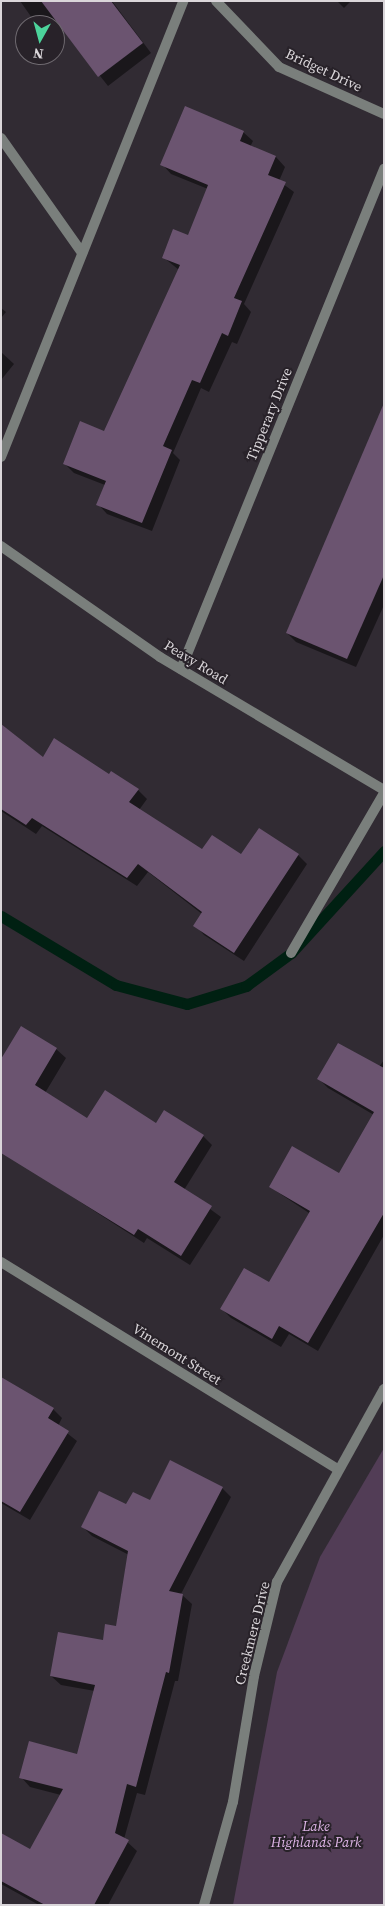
<!DOCTYPE html>
<style>
body{margin:0}
#map{position:relative;width:385px;height:1906px;overflow:hidden;background:#312b33;font-family:"Source Serif 4",serif}
div>[style]{position:absolute}
[style*='--x']{left:calc(var(--x)*1px);top:calc(var(--y)*1px);width:calc(var(--w)*1px);rotate:calc(var(--a)*1deg)}
.green>*{inset:0;background:#523d56}
.shadow>*{inset:0;background:#0007}
.stream>*{height:11px;margin:-5.5px;padding:0 5.5px;transform-origin:5.5px;border-radius:5.5px;background:#002012}
.building>*{inset:0;background:#6b5470}
.service>*{height:10px;margin:-5px;padding:0 5px;transform-origin:5px;border-radius:5px;background:#7a7f7c}
.minor>*{height:10px;margin:-5px;padding:0 5px;transform-origin:5px;border-radius:5px;background:#7a7f7c}
.tertiary>*{height:10px;margin:-5px;padding:0 5px;transform-origin:5px;border-radius:5px;background:#7a7f7c}
span{translate:-50% -50%;white-space:nowrap;text-align:center;line-height:1.15;-webkit-text-stroke:4px #282229;paint-order:stroke}
.street-label{font-size:14px;color:#dad6da}
.park-label{font-size:14px;color:#deb5e7;font-style:italic}
.frame{position:absolute;inset:0;border:2px solid #dad6da;pointer-events:none}
.north{position:absolute;left:15px;top:15px;width:50px;height:50px;box-sizing:border-box;background:#282229;border:1px solid #6f6a70;border-radius:50%;rotate:187deg;font-size:14px;font-weight:700;line-height:20px;text-align:center;color:#dad6da}
.north::after{content:'';display:block;margin:auto;width:18px;height:22px;background:#4cd39b;clip-path:polygon(50% 0,100% 100%,50% 72%,0 100%)}
</style>
<div id="map">
<div class="green">
<div style="clip-path:polygon(384px 1448px,384px 1905px,233px 1905px,277px 1672px,320px 1557px)"></div>
</div>
<div class="shadow">
<div style="clip-path:polygon(20px 1px,112px 1px,151px 53px,108px 86px,60px 25px,55px 29px,55px 25px,37px 25px)"></div>
<div style="clip-path:polygon(337px 1px,351px 1px,344px 8px)"></div>
<div style="clip-path:polygon(243px 132px,253px 141px,250px 147px,276px 157px,285px 167px,279px 181px,294px 192px,244px 304px,251px 312px,237px 344px,232px 342px,209px 392px,201px 388px,173px 453px,180px 460px,152px 531px,107px 514px,98px 504px,105px 485px,74px 473px,64px 463px,105px 433px,179px 270px,163px 257px,189px 237px,208px 189px,171px 174px,162px 164px)"></div>
<div style="clip-path:polygon(1px 308px,6px 312px,1px 318px)"></div>
<div style="clip-path:polygon(1px 352px,14px 364px,1px 380px)"></div>
<div style="clip-path:polygon(384px 440px,384px 605px,356px 667px,296px 642px,287px 633px)"></div>
<div style="clip-path:polygon(1px 726px,43px 758px,109px 776px,138px 790px,147px 799px,139px 810px,203px 851px,242px 856px,298px 855px,307px 864px,244px 961px,204px 935px,195px 925px,202px 914px,148px 872px,137px 886px,42px 826px,36px 834px,1px 811px)"></div>
<div style="clip-path:polygon(56px 1049px,66px 1058px,45px 1093px,87px 1120px,156px 1125px,203px 1136px,212px 1145px,184px 1190px,221px 1217px,190px 1265px,147px 1238px,144px 1243px,15px 1160px,1px 1061px)"></div>
<div style="clip-path:polygon(384px 1060px,384px 1235px,318px 1351px,289px 1334px,281px 1347px,231px 1318px,222px 1309px,269px 1284px,309px 1213px,270px 1187px,339px 1175px,374px 1115px,328px 1088px,319px 1079px,379px 1067px)"></div>
<div style="clip-path:polygon(1px 1386px,53px 1409px,62px 1418px,58px 1426px,77px 1441px,30px 1520px,1px 1503px)"></div>
<div style="clip-path:polygon(222px 1488px,231px 1497px,181px 1594px,192px 1604px,178px 1681px,175px 1681px,145px 1795px,137px 1793px,124px 1839px,137px 1851px,108px 1905px,39px 1905px,1px 1884px,1px 1844px,31px 1850px,61px 1795px,30px 1787px,21px 1777px,78px 1755px,95px 1691px,61px 1685px,51px 1676px,104px 1642px,117px 1628px,129px 1555px,92px 1536px,82px 1526px,127px 1506px)"></div>
</div>
<div class="stream">
<div style="--x:1;--y:916;--w:134;--a:31"></div>
<div style="--x:116;--y:985;--w:73;--a:15"></div>
<div style="--x:187;--y:1004;--w:62;--a:-17"></div>
<div style="--x:246;--y:986;--w:56;--a:-36.3"></div>
<div style="--x:291;--y:953;--w:138;--a:-47.6"></div>
</div>
<div class="building">
<div style="clip-path:polygon(41px 1px,111px 1px,143px 43px,98px 77px)"></div>
<div style="clip-path:polygon(185px 106px,244px 131px,240px 141px,276px 156px,268px 175px,286px 182px,234px 298px,242px 301px,228px 336px,222px 333px,200px 383px,192px 380px,163px 446px,172px 450px,142px 523px,96px 505px,106px 481px,63px 464px,80px 421px,104px 431px,180px 265px,162px 258px,173px 229px,188px 235px,208px 185px,160px 165px)"></div>
<div style="clip-path:polygon(384px 403px,384px 575px,347px 659px,286px 633px)"></div>
<div style="clip-path:polygon(1px 724px,43px 757px,54px 738px,109px 774px,111px 771px,139px 789px,129px 802px,202px 849px,212px 835px,241px 854px,259px 828px,299px 854px,234px 953px,193px 926px,202px 912px,138px 864px,127px 878px,32px 818px,26px 825px,1px 809px)"></div>
<div style="clip-path:polygon(21px 1026px,57px 1048px,35px 1085px,87px 1118px,105px 1090px,156px 1123px,164px 1110px,204px 1135px,174px 1182px,212px 1206px,181px 1256px,138px 1229px,134px 1235px,1px 1153px,1px 1059px)"></div>
<div style="clip-path:polygon(338px 1043px,384px 1068px,384px 1213px,308px 1343px,279px 1326px,272px 1339px,220px 1309px,244px 1268px,269px 1282px,310px 1211px,269px 1187px,292px 1146px,339px 1173px,374px 1112px,317px 1079px)"></div>
<div style="clip-path:polygon(1px 1377px,54px 1408px,48px 1418px,69px 1431px,20px 1512px,1px 1501px)"></div>
<div style="clip-path:polygon(170px 1460px,223px 1487px,169px 1591px,183px 1594px,169px 1673px,166px 1672px,136px 1787px,127px 1784px,115px 1833px,129px 1840px,94px 1905px,45px 1905px,1px 1881px,1px 1833px,30px 1849px,63px 1789px,19px 1778px,29px 1741px,77px 1754px,95px 1685px,50px 1676px,58px 1632px,103px 1640px,105px 1624px,116px 1626px,128px 1551px,81px 1527px,99px 1491px,126px 1504px,133px 1492px,150px 1500px)"></div>
</div>
<div class="service">
<div style="--x:1;--y:138;--w:141;--a:54.8"></div>
<div style="--x:1;--y:457;--w:491;--a:-68.2"></div>
<div style="--x:291;--y:953;--w:185;--a:-59.8"></div>
</div>
<div class="minor">
<div style="--x:216;--y:1;--w:91;--a:46.3"></div>
<div style="--x:279;--y:67;--w:115;--a:24.1"></div>
<div style="--x:181;--y:669;--w:540;--a:-67.9"></div>
<div style="--x:1;--y:1262;--w:395;--a:31.6"></div>
<div style="--x:204;--y:1905;--w:107;--a:-74.3"></div>
<div style="--x:233;--y:1802;--w:128;--a:-80.5"></div>
<div style="--x:254;--y:1676;--w:97;--a:-76.3"></div>
<div style="--x:277;--y:1582;--w:221;--a:-61"></div>
</div>
<div class="tertiary">
<div style="--x:1;--y:546;--w:194;--a:34.9"></div>
<div style="--x:160;--y:657;--w:261;--a:30.7"></div>
</div>
<div class="street-label">
<span style="left:324px;top:70px;rotate:25deg">Bridget Drive</span>
<span style="left:269px;top:414px;rotate:-68deg">Tipperary Drive</span>
<span style="left:196px;top:662px;rotate:31deg">Peavy Road</span>
<span style="left:177px;top:1354px;rotate:32deg">Vinemont Street</span>
<span style="left:252px;top:1633px;rotate:-76deg">Creekmere Drive</span>
</div>
<div class="park-label">
<span style="left:316px;top:1834px">Lake<br>Highlands Park</span>
</div>
<div class="frame"></div>
<div class="north">N</div>
</div>
